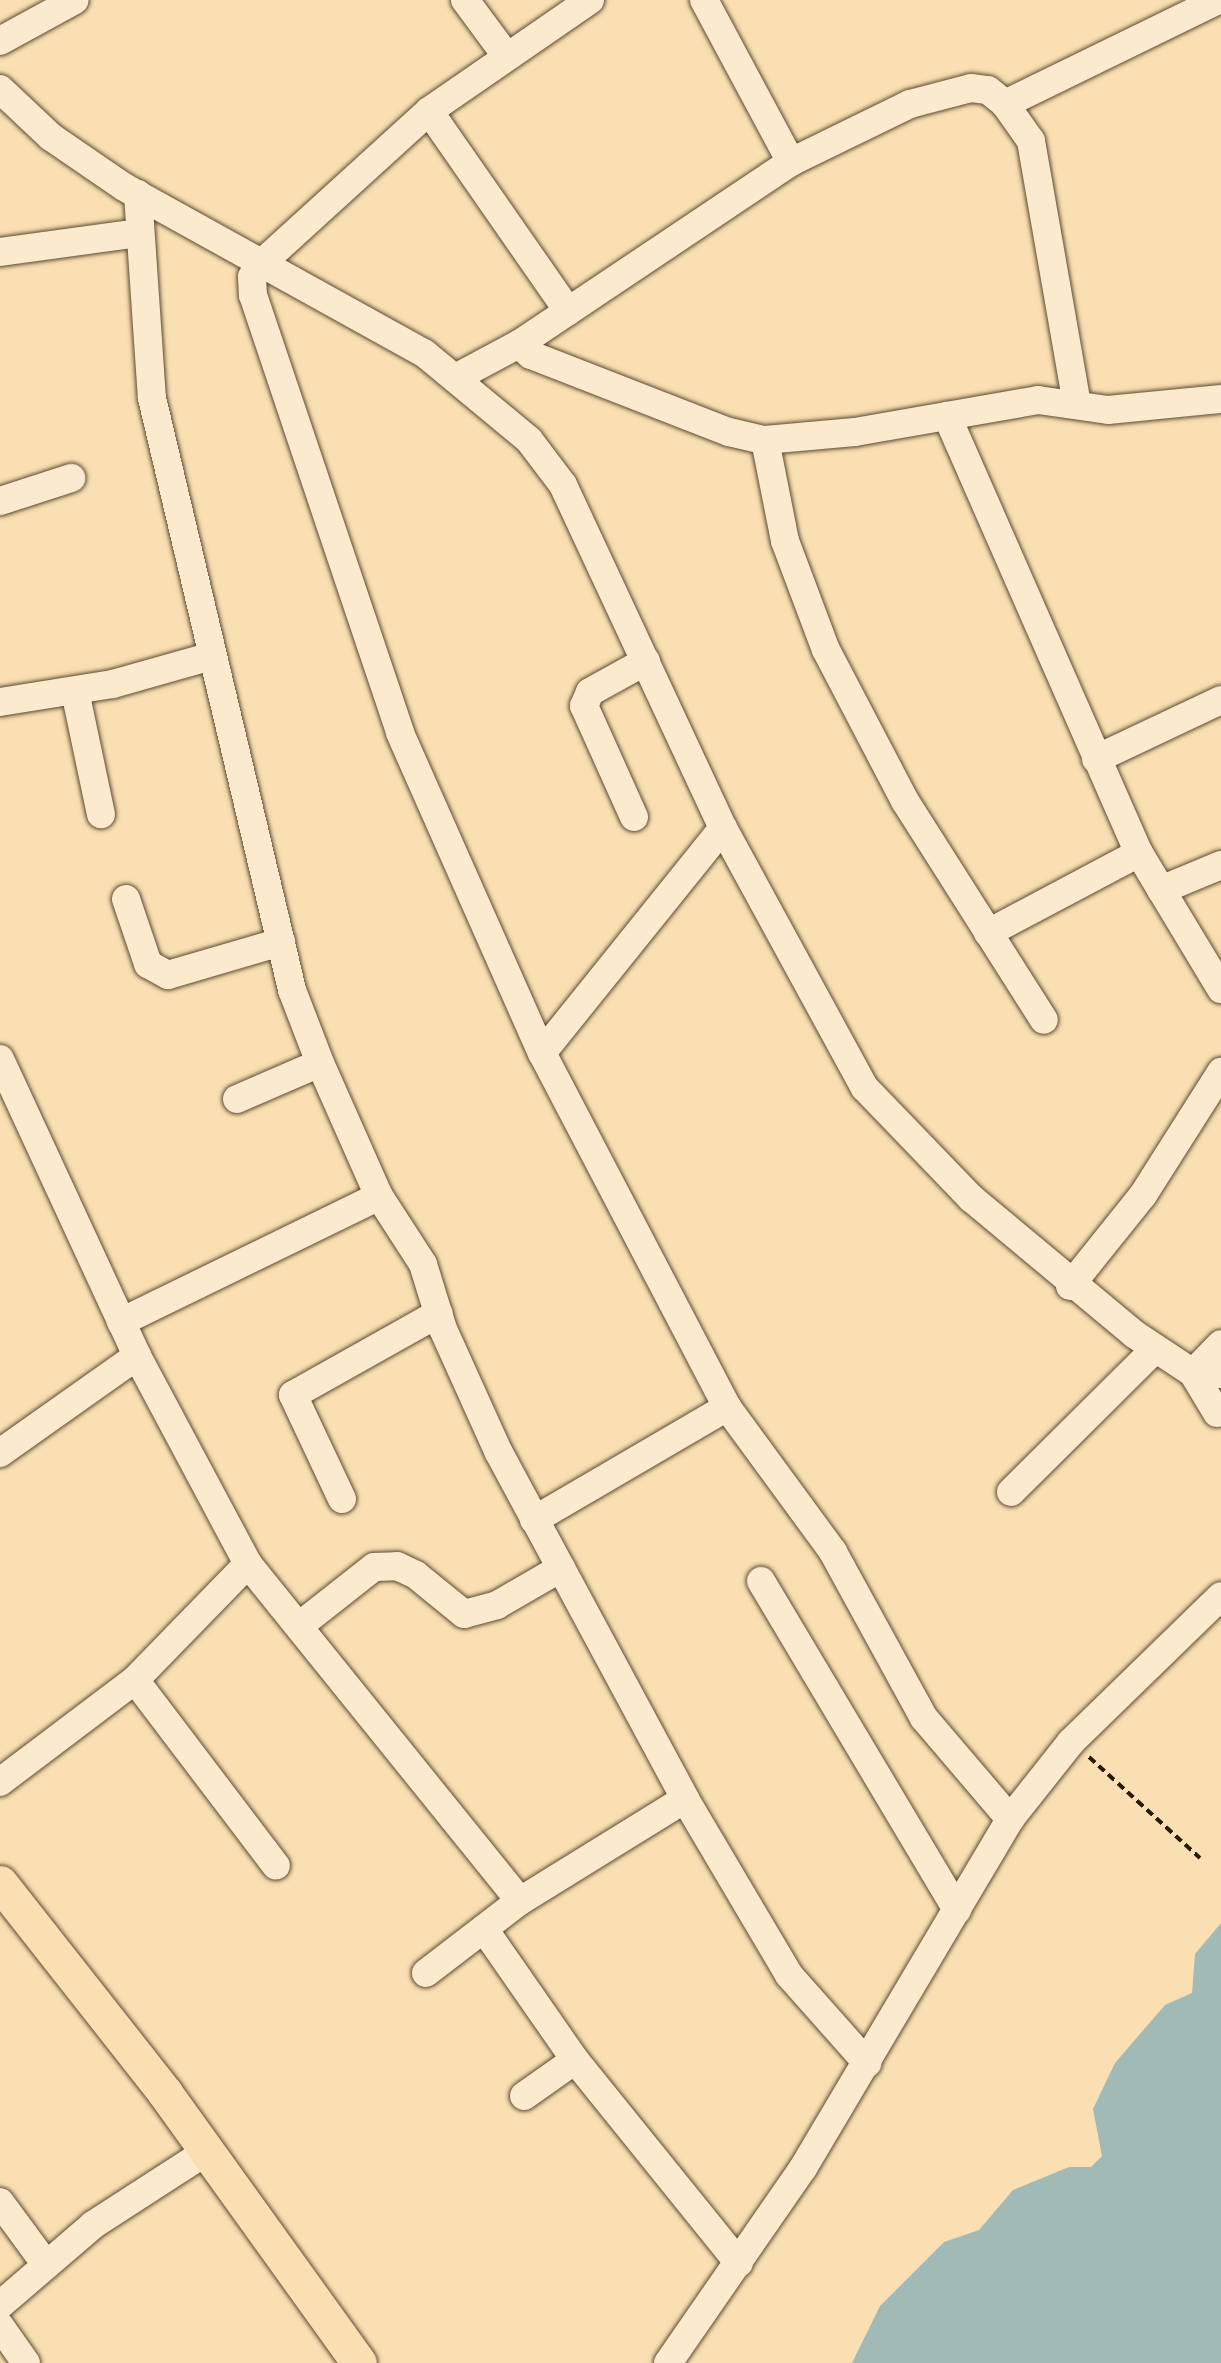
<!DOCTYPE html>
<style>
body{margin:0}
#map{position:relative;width:1221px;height:2363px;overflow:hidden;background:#f9dfb2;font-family:"IM FELL Double Pica",serif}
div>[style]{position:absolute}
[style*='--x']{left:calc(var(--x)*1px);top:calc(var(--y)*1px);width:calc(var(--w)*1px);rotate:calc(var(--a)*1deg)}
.water>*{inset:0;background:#a1bab6}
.path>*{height:4px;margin-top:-2px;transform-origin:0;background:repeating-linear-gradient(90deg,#281906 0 8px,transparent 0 13px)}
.roads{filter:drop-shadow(0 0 2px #5c4a31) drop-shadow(0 0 2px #5c4a31)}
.minor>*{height:28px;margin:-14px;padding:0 14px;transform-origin:14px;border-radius:14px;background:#fbeacd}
.major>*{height:35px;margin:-17.5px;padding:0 17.5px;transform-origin:17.5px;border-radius:17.5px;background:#f9dfb2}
span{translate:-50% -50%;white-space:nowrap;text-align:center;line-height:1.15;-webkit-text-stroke:8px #fbeacd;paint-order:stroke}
</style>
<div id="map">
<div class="water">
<div style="clip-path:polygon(1221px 1923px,1221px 2363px,852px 2363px,880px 2306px,944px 2242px,979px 2230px,1013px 2190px,1069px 2167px,1091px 2167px,1102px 2156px,1093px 2109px,1115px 2063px,1165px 2005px,1192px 1993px,1195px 1954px)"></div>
</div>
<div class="path">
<div style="--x:1089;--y:1757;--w:150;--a:42.3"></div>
</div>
<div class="roads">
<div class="minor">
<div style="--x:465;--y:0;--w:67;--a:53.5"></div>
<div style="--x:590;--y:0;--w:196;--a:145.4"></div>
<div style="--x:429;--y:111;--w:226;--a:137.7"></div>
<div style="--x:262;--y:263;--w:17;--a:126"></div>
<div style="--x:252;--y:277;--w:18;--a:87"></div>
<div style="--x:253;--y:295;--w:462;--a:71.4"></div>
<div style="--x:400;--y:733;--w:350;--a:66.1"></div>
<div style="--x:542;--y:1053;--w:399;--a:62.4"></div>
<div style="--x:727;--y:1407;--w:180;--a:53.8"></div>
<div style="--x:833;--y:1552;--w:189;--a:61.3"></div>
<div style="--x:924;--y:1718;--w:133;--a:49.6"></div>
<div style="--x:704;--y:0;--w:184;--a:61.8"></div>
<div style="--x:0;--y:41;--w:85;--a:-28.7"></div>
<div style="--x:0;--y:89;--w:70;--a:43.3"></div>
<div style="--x:51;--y:137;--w:88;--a:34.4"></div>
<div style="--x:124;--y:187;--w:343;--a:29"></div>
<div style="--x:424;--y:353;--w:136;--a:39.6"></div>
<div style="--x:529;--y:440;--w:56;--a:52.9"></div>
<div style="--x:563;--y:485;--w:378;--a:65"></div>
<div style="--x:723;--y:828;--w:296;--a:61.4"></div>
<div style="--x:865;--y:1088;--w:153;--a:46.1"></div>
<div style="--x:971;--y:1198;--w:212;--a:39.8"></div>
<div style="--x:1134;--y:1334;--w:71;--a:33.5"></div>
<div style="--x:1193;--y:1373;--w:40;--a:-46"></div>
<div style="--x:1005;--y:104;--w:237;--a:-26"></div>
<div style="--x:429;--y:111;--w:244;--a:55.2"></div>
<div style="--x:138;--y:194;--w:204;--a:86.1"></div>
<div style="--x:152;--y:398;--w:608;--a:76.69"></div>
<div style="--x:292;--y:990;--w:78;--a:69"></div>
<div style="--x:320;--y:1063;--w:145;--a:66.1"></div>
<div style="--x:379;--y:1196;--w:81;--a:57.1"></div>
<div style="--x:423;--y:1264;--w:68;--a:72.9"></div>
<div style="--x:443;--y:1329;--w:134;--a:65.7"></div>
<div style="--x:498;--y:1451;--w:395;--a:61.7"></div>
<div style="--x:685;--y:1799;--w:204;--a:59.4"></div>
<div style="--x:789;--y:1975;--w:118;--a:48.4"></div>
<div style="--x:0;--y:252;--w:140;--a:-7.8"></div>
<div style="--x:519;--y:344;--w:16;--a:43"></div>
<div style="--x:531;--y:355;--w:212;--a:21.3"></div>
<div style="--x:729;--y:432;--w:37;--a:13"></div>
<div style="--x:765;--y:440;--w:90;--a:-5.1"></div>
<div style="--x:855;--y:432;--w:186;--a:-9.9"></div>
<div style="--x:1038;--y:400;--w:71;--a:8.1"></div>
<div style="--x:1108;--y:410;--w:114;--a:-5.6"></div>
<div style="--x:459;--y:376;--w:68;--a:-28.1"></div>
<div style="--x:519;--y:344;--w:327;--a:-33.8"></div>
<div style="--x:791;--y:162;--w:132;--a:-26"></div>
<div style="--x:910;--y:104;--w:63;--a:-14.7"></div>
<div style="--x:971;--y:88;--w:17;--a:7"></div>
<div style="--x:988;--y:90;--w:22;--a:39"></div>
<div style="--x:1005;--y:104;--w:45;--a:54.9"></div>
<div style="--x:1031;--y:141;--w:267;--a:80.1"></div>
<div style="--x:947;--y:416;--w:477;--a:66.3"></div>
<div style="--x:1139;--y:853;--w:159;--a:58.9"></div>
<div style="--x:765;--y:440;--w:103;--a:78.8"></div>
<div style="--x:785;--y:541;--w:116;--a:69.4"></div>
<div style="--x:826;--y:650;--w:170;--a:62.4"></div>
<div style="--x:905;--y:801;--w:259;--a:57.6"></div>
<div style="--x:0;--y:501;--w:75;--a:-17.9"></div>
<div style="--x:75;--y:691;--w:126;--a:78.1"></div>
<div style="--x:0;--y:702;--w:114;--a:-9.1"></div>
<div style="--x:113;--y:684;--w:103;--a:-15.8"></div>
<div style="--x:1096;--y:759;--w:138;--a:-25.3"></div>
<div style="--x:634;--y:817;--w:122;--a:-114.2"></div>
<div style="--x:584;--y:706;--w:15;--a:-67"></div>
<div style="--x:590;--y:692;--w:64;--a:-29"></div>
<div style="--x:1161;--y:890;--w:65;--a:-22.6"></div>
<div style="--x:126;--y:899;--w:69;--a:71.3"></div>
<div style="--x:148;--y:964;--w:23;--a:29"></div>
<div style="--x:168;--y:975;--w:118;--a:-16.3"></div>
<div style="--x:988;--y:933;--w:171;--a:-27.9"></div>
<div style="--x:542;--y:1053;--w:289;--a:-51.2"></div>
<div style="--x:0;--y:1059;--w:327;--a:65.2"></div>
<div style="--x:137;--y:1356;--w:236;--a:61.9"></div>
<div style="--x:248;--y:1564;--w:433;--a:51.1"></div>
<div style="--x:237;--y:1099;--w:90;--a:-23.4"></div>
<div style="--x:1070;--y:1286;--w:117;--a:-51.3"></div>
<div style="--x:1143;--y:1195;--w:146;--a:-57.6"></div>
<div style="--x:121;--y:1322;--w:287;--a:-26"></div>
<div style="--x:1217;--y:1413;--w:47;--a:-121"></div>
<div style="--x:1193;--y:1373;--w:28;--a:2"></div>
<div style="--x:0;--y:1453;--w:168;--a:-35.3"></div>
<div style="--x:1011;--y:1492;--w:203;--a:-44.8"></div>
<div style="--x:342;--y:1499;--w:115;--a:-115.2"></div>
<div style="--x:293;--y:1395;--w:167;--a:-29.3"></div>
<div style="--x:534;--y:1520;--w:224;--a:-30.3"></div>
<div style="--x:761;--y:1581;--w:383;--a:59.2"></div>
<div style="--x:299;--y:1626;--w:95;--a:-38.2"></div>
<div style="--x:374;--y:1567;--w:23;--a:-2"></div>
<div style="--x:397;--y:1566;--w:21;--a:25"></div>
<div style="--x:416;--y:1575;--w:62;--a:39.1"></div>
<div style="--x:464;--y:1614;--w:34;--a:-15"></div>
<div style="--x:497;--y:1605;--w:74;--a:-30"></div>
<div style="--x:135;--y:1680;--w:233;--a:52.8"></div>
<div style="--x:0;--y:1782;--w:169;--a:-37.1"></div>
<div style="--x:135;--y:1680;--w:162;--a:-45.8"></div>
<div style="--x:484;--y:1929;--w:160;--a:55.2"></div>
<div style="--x:575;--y:2060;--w:261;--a:51.1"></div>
<div style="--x:426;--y:1973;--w:118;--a:-37.5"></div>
<div style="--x:520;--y:1901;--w:194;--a:-31.7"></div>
<div style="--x:524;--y:2096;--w:62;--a:-35.2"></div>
<div style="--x:0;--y:2202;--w:74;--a:53.7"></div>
<div style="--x:0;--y:2305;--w:123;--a:-40.7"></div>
<div style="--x:93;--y:2225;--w:135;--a:-32.9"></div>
<div style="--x:0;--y:2326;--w:45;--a:54.9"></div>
<div style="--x:668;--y:2363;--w:237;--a:-55.3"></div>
<div style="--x:803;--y:2168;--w:406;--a:-59.3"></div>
<div style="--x:1010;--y:1819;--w:98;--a:-51.6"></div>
<div style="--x:1071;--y:1742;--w:209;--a:-44.2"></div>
</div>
<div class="major">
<div style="--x:0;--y:1883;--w:267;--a:51.8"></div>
<div style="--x:165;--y:2093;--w:332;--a:54.3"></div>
</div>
</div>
</div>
